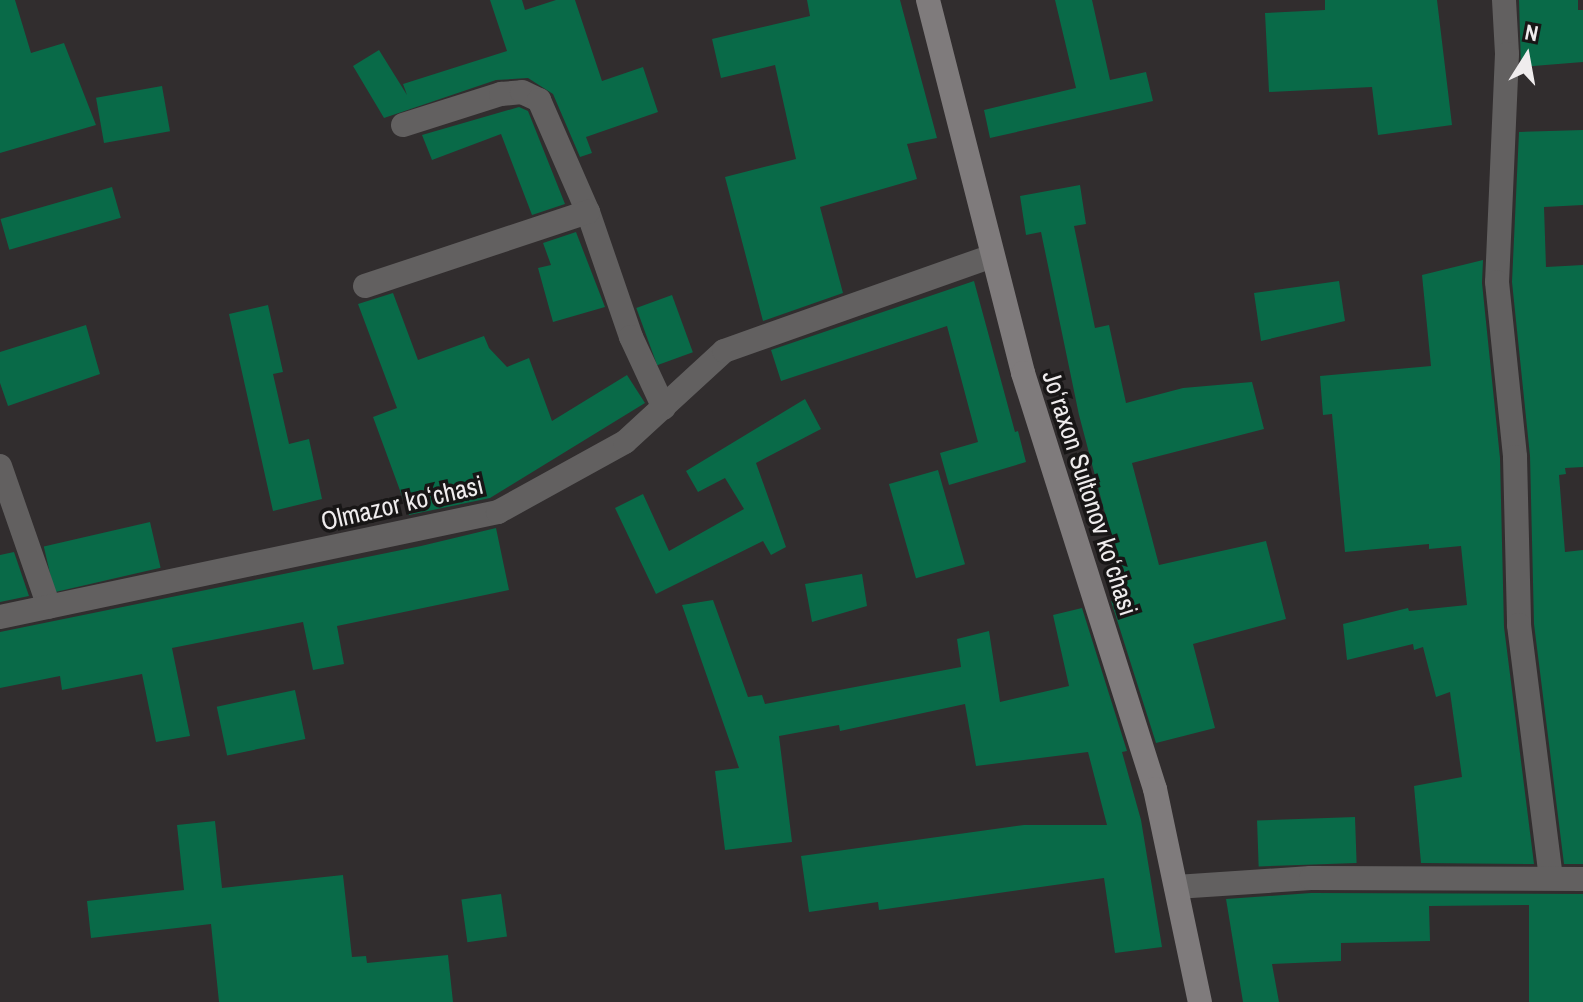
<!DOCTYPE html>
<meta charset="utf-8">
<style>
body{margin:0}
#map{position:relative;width:1583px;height:1002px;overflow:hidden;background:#312d2e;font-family:"Archivo Narrow",sans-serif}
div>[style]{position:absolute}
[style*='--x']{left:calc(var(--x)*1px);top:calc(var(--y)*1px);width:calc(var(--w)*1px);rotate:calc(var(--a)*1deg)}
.building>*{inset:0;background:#096a48;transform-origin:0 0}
.street>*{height:24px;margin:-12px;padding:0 12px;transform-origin:12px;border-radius:12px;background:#626060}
.secondary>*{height:24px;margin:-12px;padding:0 12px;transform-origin:12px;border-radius:12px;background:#7f7b7c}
span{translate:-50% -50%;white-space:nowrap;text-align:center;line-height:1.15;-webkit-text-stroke:7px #181616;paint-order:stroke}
.street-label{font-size:26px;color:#efeced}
.north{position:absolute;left:1487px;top:16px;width:80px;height:80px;-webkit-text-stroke:6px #181616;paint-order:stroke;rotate:11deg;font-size:22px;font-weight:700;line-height:32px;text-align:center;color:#efeced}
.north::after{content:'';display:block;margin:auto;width:28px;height:36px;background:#efeced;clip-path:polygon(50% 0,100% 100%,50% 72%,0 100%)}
</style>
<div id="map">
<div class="building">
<div style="clip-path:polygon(0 0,15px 0,31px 53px,64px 43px,96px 125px,0 153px)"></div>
<div style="clip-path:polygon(490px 0,522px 0,525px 10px,556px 0,575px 0,602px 81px,643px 67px,658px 112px,586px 137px,592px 153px,580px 157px,553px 94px,528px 78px,496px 80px,384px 118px,353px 66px,379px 50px,407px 95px,403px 84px,507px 51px)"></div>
<div style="clip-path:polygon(807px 0,900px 0,937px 138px,907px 144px,917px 179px,820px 207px,843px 293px,763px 321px,725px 177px,796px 159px,775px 65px,721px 78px,712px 39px,810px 16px)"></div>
<div style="clip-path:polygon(1055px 0,1092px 0,1110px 80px,1146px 72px,1153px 101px,990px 138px,984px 110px,1076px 88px)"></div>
<div style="clip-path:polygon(1325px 0,1437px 0,1452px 125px,1378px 135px,1372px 87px,1269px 92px,1265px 13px,1325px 10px)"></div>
<div style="clip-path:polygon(1519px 0,1578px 0,1578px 10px,1583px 10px,1583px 62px,1521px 67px)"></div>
<div style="left:162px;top:86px;width:46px;height:67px;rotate:80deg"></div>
<div style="clip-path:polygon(519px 107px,528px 111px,565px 204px,532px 215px,501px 134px,432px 160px,422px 135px)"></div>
<div style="clip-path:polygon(1583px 130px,1583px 205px,1544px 207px,1546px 267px,1583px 265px,1583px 467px,1565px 468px,1566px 474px,1559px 475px,1565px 552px,1583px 550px,1583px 864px,1564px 864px,1534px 624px,1530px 456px,1512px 282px,1519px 132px)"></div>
<div style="clip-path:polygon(1080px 185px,1086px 224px,1074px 226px,1095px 328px,1109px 325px,1126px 403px,1183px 388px,1252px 382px,1264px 429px,1132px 463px,1159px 565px,1266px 541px,1286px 619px,1193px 644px,1215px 728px,1156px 743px,1111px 601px,1127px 597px,1079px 415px,1041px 232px,1026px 235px,1020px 196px)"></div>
<div style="left:112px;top:187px;width:32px;height:116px;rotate:74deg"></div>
<div style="clip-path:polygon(576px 232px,605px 307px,553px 322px,538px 268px,551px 265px,543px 243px)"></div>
<div style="clip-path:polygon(1483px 260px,1482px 283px,1500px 458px,1504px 627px,1534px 864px,1421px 863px,1414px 786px,1462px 777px,1450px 692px,1436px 697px,1423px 647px,1414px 650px,1413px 644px,1347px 660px,1343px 624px,1408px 608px,1409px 611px,1467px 605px,1461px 546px,1429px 549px,1429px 544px,1345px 552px,1332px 414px,1323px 415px,1320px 376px,1431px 366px,1422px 275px)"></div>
<div style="clip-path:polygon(974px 281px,1015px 432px,1018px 431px,1026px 462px,949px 485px,940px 453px,978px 442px,947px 326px,781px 381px,771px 350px)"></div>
<div style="clip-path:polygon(1339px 281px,1345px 321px,1261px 341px,1254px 293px)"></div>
<div style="clip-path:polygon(393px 293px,418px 360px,484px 336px,489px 348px,507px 367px,529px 358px,552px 421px,627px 375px,645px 403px,490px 498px,409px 515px,373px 417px,397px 408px,358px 304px)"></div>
<div style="left:672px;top:295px;width:61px;height:38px;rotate:70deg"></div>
<div style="clip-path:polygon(268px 305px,283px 372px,273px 374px,289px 444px,309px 439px,322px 499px,273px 511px,229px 314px)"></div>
<div style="clip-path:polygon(86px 325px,100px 374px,8px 406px,0 383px,0 352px)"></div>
<div style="clip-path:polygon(805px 399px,821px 429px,756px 463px,786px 547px,771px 555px,763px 541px,656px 594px,615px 508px,643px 494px,669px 551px,744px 509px,725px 478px,698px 492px,686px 471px)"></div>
<div style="left:938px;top:470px;width:98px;height:51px;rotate:74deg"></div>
<div style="left:150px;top:522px;width:47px;height:109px;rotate:77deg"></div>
<div style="clip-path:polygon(496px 528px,509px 590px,337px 626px,344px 664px,313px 670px,303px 622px,172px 648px,190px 736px,156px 742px,142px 674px,62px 690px,60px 676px,0 688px,0 632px,421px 546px)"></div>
<div style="clip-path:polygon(14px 552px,29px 596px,0 602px,0 555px)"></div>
<div style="clip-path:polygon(862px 574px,867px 606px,812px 622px,805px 584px)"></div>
<div style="clip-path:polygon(713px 600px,748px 697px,762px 695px,765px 704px,961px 667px,957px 639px,989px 631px,1000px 702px,1069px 686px,1053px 615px,1082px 608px,1127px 751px,1122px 752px,1141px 820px,1162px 947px,1115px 953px,1104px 878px,879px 910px,878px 902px,809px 912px,801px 856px,1024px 825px,1107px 825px,1088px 752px,976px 766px,965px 704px,840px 731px,839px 725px,779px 736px,792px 842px,725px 850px,715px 771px,739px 768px,682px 605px)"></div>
<div style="left:295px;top:690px;width:50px;height:80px;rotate:78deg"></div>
<div style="left:1355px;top:817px;width:46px;height:98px;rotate:88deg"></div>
<div style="clip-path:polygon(215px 821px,222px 888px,343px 875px,352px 957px,366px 956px,367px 963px,448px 955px,453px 1002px,219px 1002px,211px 924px,91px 938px,87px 901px,184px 890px,177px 825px)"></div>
<div style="clip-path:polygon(1311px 893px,1583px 894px,1583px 1002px,1529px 1002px,1529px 905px,1429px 906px,1430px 941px,1341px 943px,1341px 961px,1272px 964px,1279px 1002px,1243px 1002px,1226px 899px)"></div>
<div style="left:501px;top:894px;width:43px;height:40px;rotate:82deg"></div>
</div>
<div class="street">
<div style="--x:1504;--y:0;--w:54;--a:86.8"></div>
<div style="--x:1507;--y:54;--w:228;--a:92.5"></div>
<div style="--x:1497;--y:282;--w:176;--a:84.1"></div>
<div style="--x:1515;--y:457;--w:168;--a:88.6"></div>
<div style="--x:1519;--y:625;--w:255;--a:82.8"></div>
<div style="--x:403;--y:125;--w:103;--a:-17.6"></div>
<div style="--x:501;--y:94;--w:21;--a:-5"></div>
<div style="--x:522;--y:92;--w:19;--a:25"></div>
<div style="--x:539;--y:100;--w:122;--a:66.4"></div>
<div style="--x:588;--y:212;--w:132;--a:71"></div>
<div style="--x:631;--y:337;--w:78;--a:65.1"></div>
<div style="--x:365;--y:286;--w:235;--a:-18.4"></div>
<div style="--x:0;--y:466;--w:149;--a:70.8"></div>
<div style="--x:0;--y:617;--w:509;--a:-11.91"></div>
<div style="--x:498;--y:512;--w:145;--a:-28.9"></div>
<div style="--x:625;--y:442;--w:134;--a:-42.6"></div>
<div style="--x:724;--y:351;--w:284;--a:-19.5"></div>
<div style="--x:1176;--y:887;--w:135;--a:-3.8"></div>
<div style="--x:1311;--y:878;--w:272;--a:0.2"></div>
</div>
<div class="secondary">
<div style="--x:928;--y:0;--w:385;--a:75.7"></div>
<div style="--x:1023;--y:373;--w:436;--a:72.4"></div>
<div style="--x:1155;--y:789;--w:218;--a:78.1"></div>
</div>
<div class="street-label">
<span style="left:1090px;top:493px;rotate:72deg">Joʻraxon Sultonov koʻchasi</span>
<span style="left:402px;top:503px;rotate:-13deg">Olmazor koʻchasi</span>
</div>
<div class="north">N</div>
</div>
